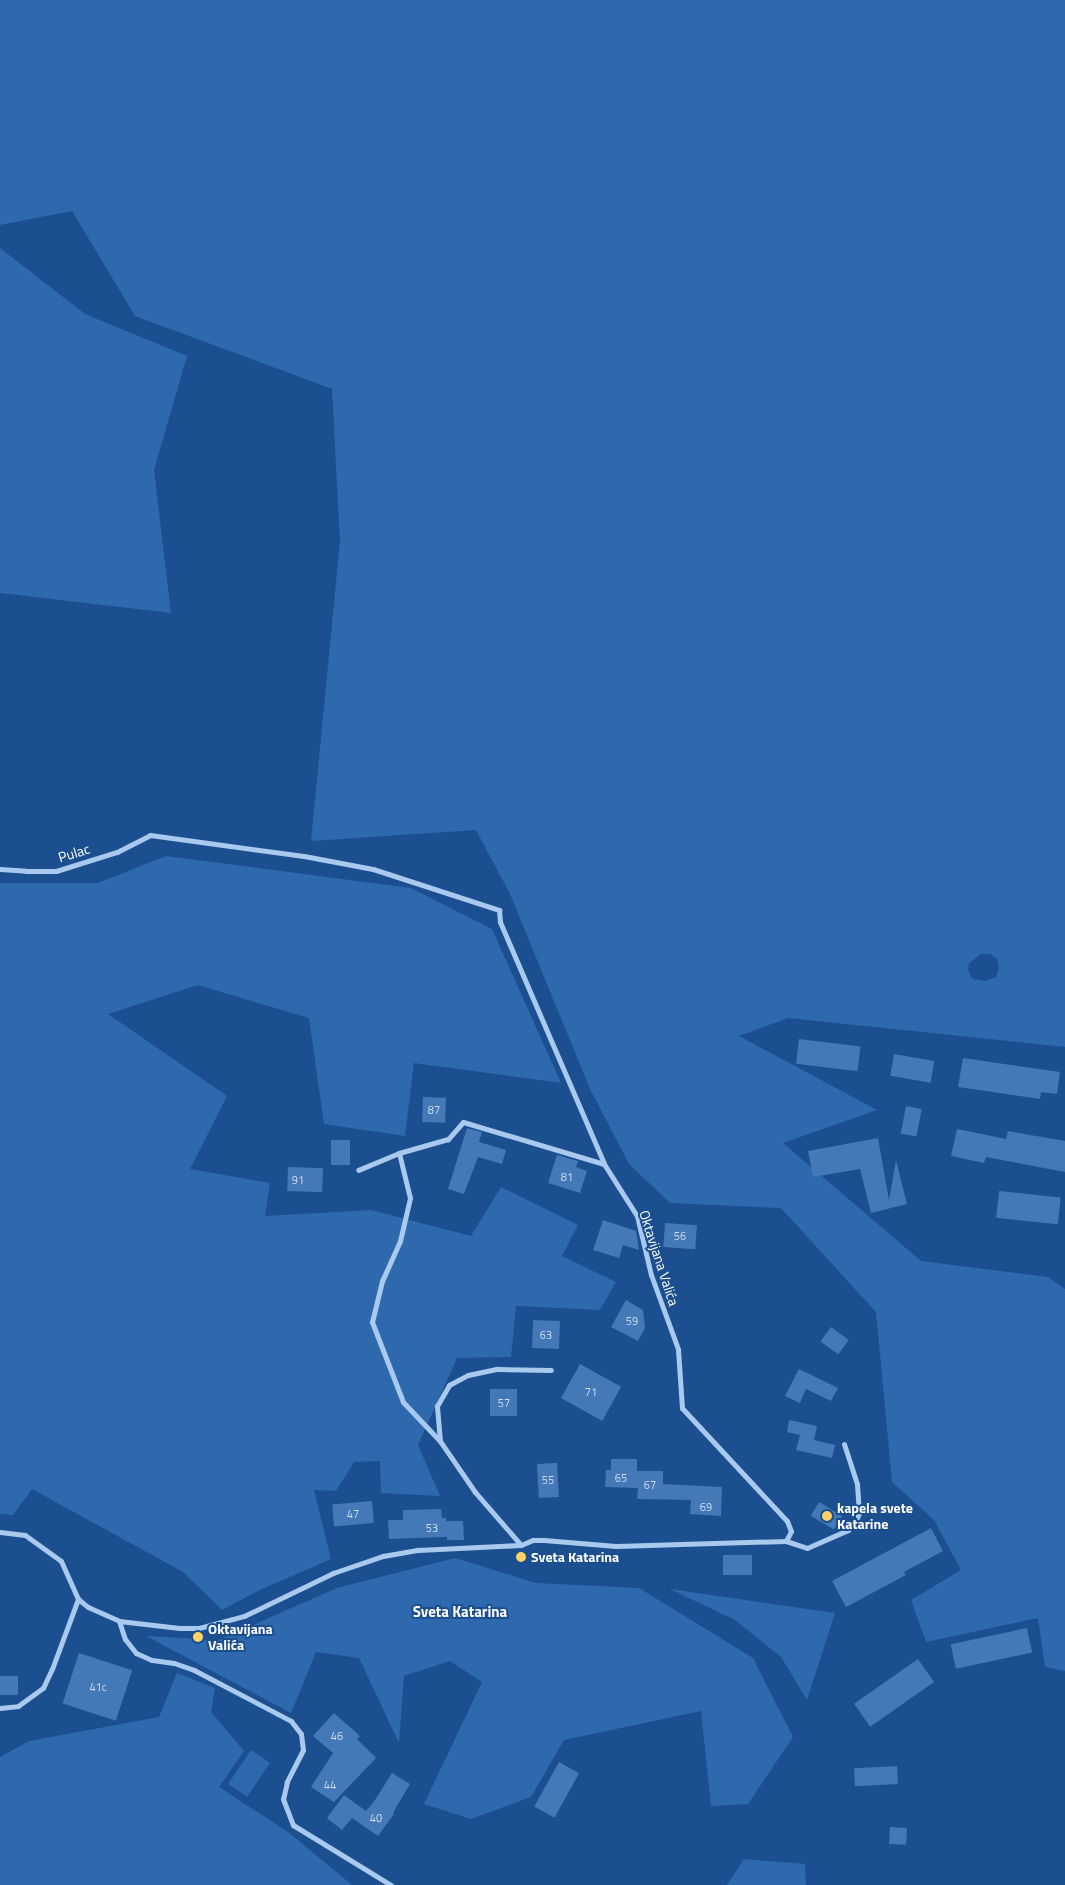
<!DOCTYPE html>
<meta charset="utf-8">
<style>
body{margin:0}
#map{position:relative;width:1065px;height:1885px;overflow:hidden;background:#1b4f8f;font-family:"Titillium Web",sans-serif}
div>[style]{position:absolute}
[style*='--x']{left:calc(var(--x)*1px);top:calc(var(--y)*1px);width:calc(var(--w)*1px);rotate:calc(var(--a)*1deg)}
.green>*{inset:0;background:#2e69ad;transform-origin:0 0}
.building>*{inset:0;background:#4478b7;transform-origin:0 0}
.minor>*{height:5px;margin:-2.5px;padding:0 2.5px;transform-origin:2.5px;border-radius:2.5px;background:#a9c9ee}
.dots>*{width:14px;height:14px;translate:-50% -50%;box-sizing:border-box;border:2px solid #1b4f8f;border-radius:50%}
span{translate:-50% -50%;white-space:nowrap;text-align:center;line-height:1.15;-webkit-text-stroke:4px #1b4f8f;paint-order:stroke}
.number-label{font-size:11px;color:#d0dded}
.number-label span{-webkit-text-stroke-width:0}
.street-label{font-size:14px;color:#fff}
.poi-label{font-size:14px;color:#fff;font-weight:700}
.left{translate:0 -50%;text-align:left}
.neighbourhood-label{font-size:15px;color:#fff;font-weight:700}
</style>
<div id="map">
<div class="green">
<div style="clip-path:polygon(evenodd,0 0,1065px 0,1065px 1047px,788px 1018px,739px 1036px,877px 1110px,783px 1143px,921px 1261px,1048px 1277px,1065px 1289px,1065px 1671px,1045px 1667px,1038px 1618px,926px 1642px,911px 1600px,961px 1570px,934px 1520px,892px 1482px,876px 1312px,781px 1208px,670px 1203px,629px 1164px,590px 1089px,510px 894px,476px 830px,311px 841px,340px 541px,332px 389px,135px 316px,72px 211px,0 225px,0 0,981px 954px,990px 954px,997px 959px,999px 968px,996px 977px,985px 981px,972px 979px,968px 969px,969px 963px,981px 954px)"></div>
<div style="clip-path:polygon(0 248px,85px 314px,187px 356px,154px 470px,171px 613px,0 593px)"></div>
<div style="clip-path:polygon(166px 856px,411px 888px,492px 929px,561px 1083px,414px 1063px,405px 1136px,324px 1124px,309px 1018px,198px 985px,108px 1014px,227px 1096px,190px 1169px,270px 1183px,265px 1216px,371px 1210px,471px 1236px,501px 1187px,578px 1225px,562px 1256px,616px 1282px,600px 1310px,516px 1306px,511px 1357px,457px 1358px,418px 1445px,440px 1496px,381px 1493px,380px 1461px,354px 1462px,336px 1491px,314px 1490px,331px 1559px,260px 1590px,222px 1610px,183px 1572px,32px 1489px,13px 1515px,0 1514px,0 883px,98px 883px)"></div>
<div style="clip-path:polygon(455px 1558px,536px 1583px,639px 1588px,753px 1658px,793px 1737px,748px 1804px,711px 1806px,701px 1711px,564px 1740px,531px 1797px,471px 1819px,424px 1804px,482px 1682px,450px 1661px,404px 1676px,399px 1743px,359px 1658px,316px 1652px,291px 1713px,146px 1636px,219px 1640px,337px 1588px)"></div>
<div style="clip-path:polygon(670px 1589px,835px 1613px,807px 1700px,781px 1657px,735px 1620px)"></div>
<div style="clip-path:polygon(177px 1673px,215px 1688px,211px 1712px,244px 1751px,219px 1787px,288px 1832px,352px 1885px,0 1885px,0 1757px,29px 1741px,159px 1717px)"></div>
<div style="left:251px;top:1750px;width:23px;height:41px;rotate:34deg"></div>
<div style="clip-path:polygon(744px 1859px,805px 1864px,806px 1885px,727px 1885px)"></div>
</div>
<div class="building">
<div style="left:799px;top:1039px;width:62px;height:25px;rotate:7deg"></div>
<div style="left:894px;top:1054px;width:41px;height:22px;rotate:10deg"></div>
<div style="clip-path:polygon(963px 1058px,1060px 1072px,1057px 1094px,1041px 1092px,1040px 1099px,958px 1087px)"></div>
<div style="left:423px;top:1097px;width:23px;height:25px;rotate:2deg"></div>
<div style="left:906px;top:1106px;width:16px;height:28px;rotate:11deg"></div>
<div style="clip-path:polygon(467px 1128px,482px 1132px,479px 1142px,506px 1150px,502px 1164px,478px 1157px,464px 1194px,448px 1189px)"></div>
<div style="clip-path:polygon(957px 1129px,1006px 1139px,1008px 1131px,1065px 1141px,1065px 1172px,986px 1157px,984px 1163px,951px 1156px)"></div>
<div style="clip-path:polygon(878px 1138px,889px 1200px,896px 1160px,907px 1204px,871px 1213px,860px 1169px,813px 1177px,808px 1151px)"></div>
<div style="left:350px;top:1140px;width:25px;height:19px;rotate:90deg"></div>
<div style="clip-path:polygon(557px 1155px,578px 1161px,576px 1167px,587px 1171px,580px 1193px,548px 1183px)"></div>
<div style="left:288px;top:1167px;width:35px;height:24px;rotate:2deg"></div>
<div style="left:999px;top:1191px;width:62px;height:27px;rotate:6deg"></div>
<div style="clip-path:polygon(603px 1220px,636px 1231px,639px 1250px,623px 1245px,619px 1258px,593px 1250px)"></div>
<div style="left:665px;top:1223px;width:32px;height:24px;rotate:4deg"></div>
<div style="clip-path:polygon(626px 1300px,643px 1310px,645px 1328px,638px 1341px,611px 1327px)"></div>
<div style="left:533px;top:1320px;width:27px;height:28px;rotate:2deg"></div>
<div style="left:831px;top:1327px;width:22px;height:18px;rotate:36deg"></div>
<div style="left:580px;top:1364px;width:47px;height:39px;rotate:29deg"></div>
<div style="clip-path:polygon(799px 1369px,838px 1388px,831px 1401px,806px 1389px,800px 1403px,785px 1396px)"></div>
<div style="left:517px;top:1389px;width:27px;height:27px;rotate:90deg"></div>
<div style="clip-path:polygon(789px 1420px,817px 1426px,814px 1440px,835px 1445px,832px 1458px,796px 1450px,800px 1435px,787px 1432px)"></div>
<div style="clip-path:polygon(611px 1459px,637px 1459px,637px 1471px,663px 1471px,663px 1484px,722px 1487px,721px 1516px,690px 1514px,691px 1500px,637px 1499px,638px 1488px,605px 1487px,606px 1470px,611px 1470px)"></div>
<div style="left:557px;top:1463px;width:34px;height:20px;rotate:87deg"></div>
<div style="left:372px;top:1501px;width:22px;height:40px;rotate:85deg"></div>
<div style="left:819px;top:1502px;width:27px;height:16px;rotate:31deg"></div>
<div style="clip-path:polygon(441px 1509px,442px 1518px,446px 1518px,446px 1521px,463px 1521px,464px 1540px,447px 1540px,447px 1537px,389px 1539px,388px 1520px,403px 1520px,403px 1510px)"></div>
<div style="clip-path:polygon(931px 1528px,943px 1551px,904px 1572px,906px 1575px,846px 1607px,832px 1581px)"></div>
<div style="left:723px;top:1555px;width:29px;height:20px"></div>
<div style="left:1027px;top:1628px;width:25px;height:78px;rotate:78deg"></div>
<div style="left:79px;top:1653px;width:56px;height:53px;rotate:18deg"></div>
<div style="left:918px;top:1659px;width:28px;height:78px;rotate:55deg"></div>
<div style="left:0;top:1676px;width:18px;height:19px"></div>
<div style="clip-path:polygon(334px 1713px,360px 1736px,357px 1739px,376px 1758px,334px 1802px,311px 1787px,333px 1753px,313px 1736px)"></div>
<div style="left:559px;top:1762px;width:23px;height:51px;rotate:29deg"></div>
<div style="left:897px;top:1766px;width:18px;height:43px;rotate:87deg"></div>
<div style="clip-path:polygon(392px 1773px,410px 1784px,393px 1813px,394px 1814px,378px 1836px,352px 1818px,342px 1830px,327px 1818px,344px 1795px,366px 1811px,375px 1800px)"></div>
<div style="left:890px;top:1827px;width:17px;height:17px;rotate:3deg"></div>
</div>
<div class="minor">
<div style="--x:0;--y:869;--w:26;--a:4"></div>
<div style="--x:26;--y:871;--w:30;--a:0"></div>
<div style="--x:56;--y:871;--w:64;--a:-17.3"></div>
<div style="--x:117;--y:852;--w:37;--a:-27"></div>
<div style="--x:150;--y:835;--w:155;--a:7.8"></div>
<div style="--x:304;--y:856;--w:70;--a:10.7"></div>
<div style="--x:373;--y:869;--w:133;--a:18"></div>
<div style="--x:499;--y:910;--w:12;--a:85"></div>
<div style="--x:500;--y:922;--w:263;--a:66.7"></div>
<div style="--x:399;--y:1153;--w:46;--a:76.3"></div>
<div style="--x:410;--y:1198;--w:44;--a:103.1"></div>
<div style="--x:400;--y:1241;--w:44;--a:114.2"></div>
<div style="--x:382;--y:1281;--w:42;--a:103.7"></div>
<div style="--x:372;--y:1322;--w:86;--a:68.8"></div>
<div style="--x:403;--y:1402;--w:54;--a:46.5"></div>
<div style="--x:0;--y:1532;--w:25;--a:7"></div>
<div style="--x:25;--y:1535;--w:44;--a:35.8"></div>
<div style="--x:61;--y:1561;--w:42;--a:65.9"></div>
<div style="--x:78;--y:1599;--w:13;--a:39"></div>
<div style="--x:88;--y:1607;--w:34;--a:24"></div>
<div style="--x:119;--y:1621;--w:61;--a:6.5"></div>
<div style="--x:180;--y:1628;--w:19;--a:0"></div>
<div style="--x:199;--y:1628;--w:47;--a:-14.9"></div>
<div style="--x:244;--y:1616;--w:99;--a:-25.8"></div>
<div style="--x:333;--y:1573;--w:53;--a:-18.8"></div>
<div style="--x:383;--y:1556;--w:36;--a:-10"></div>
<div style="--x:418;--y:1550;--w:103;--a:-2.8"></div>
<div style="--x:521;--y:1545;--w:13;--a:-23"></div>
<div style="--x:533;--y:1540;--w:11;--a:0"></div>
<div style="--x:544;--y:1540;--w:72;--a:4.8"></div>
<div style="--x:616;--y:1546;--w:170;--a:-1.7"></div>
<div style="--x:786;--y:1541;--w:11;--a:-63"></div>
<div style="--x:791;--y:1531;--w:11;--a:-112"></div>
<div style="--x:787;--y:1521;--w:154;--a:-132.9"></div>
<div style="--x:682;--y:1408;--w:59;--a:-93.9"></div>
<div style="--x:678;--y:1349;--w:79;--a:-110"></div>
<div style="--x:651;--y:1275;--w:61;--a:-103.3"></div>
<div style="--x:637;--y:1216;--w:62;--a:-122.4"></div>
<div style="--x:604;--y:1164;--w:147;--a:-163.4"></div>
<div style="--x:463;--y:1122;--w:23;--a:131"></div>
<div style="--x:448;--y:1139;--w:51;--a:164.1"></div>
<div style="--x:399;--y:1153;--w:44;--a:157.5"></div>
<div style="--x:786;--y:1541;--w:22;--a:18"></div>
<div style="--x:807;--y:1548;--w:45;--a:-23.7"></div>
<div style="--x:848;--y:1530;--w:11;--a:-49"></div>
<div style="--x:855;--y:1522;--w:10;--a:-66"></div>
<div style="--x:859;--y:1513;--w:29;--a:-94"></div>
<div style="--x:857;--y:1484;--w:42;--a:-108"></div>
<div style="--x:521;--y:1545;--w:70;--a:-131"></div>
<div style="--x:475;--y:1492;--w:62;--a:-124.5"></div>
<div style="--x:440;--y:1441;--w:35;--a:-95"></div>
<div style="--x:437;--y:1406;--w:24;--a:-60"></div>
<div style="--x:449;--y:1385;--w:21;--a:-28"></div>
<div style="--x:468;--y:1375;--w:30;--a:-12"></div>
<div style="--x:497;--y:1369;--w:54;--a:1.1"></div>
<div style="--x:119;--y:1621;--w:19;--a:72"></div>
<div style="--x:125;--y:1639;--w:18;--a:52"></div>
<div style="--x:136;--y:1653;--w:17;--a:24"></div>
<div style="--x:152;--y:1660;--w:22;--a:8"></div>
<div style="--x:174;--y:1663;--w:21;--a:19"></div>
<div style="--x:194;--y:1670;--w:110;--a:27.7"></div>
<div style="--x:291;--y:1721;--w:16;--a:52"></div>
<div style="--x:301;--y:1734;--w:16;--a:83"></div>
<div style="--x:303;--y:1750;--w:36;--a:117"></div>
<div style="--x:287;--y:1782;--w:17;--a:103"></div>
<div style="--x:283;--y:1799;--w:28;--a:69"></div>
<div style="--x:293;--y:1825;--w:115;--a:31.5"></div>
<div style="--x:0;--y:1708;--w:18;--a:-6"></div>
<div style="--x:18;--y:1706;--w:31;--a:-36"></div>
<div style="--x:43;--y:1688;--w:21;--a:-65"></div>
<div style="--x:52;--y:1669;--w:75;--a:-69.6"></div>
</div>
<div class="dots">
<div style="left:827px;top:1516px;background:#ffd166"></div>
<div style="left:521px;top:1557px;background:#ffd166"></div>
<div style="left:198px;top:1637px;background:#ffd166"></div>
</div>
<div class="number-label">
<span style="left:434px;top:1110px">87</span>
<span style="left:567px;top:1177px">81</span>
<span style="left:298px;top:1180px">91</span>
<span style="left:680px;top:1236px">56</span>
<span style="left:632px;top:1321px">59</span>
<span style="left:546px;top:1335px">63</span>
<span style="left:591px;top:1392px">71</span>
<span style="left:504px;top:1403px">57</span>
<span style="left:621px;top:1478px">65</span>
<span style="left:548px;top:1480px">55</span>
<span style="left:650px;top:1485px">67</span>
<span style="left:706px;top:1507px">69</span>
<span style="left:353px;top:1514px">47</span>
<span style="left:432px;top:1528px">53</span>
<span style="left:98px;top:1687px">41c</span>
<span style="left:337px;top:1736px">46</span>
<span style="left:330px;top:1785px">44</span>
<span style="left:376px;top:1818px">40</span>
</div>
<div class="street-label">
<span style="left:74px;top:853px;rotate:-17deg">Pulac</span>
<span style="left:659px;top:1258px;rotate:72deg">Oktavijana Valića</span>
</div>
<div class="poi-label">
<span class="left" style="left:837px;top:1516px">kapela svete<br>Katarine</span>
<span class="left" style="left:531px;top:1557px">Sveta Katarina</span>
<span class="left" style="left:208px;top:1637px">Oktavijana<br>Valića</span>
</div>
<div class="neighbourhood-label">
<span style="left:460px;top:1612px">Sveta Katarina</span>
</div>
</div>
